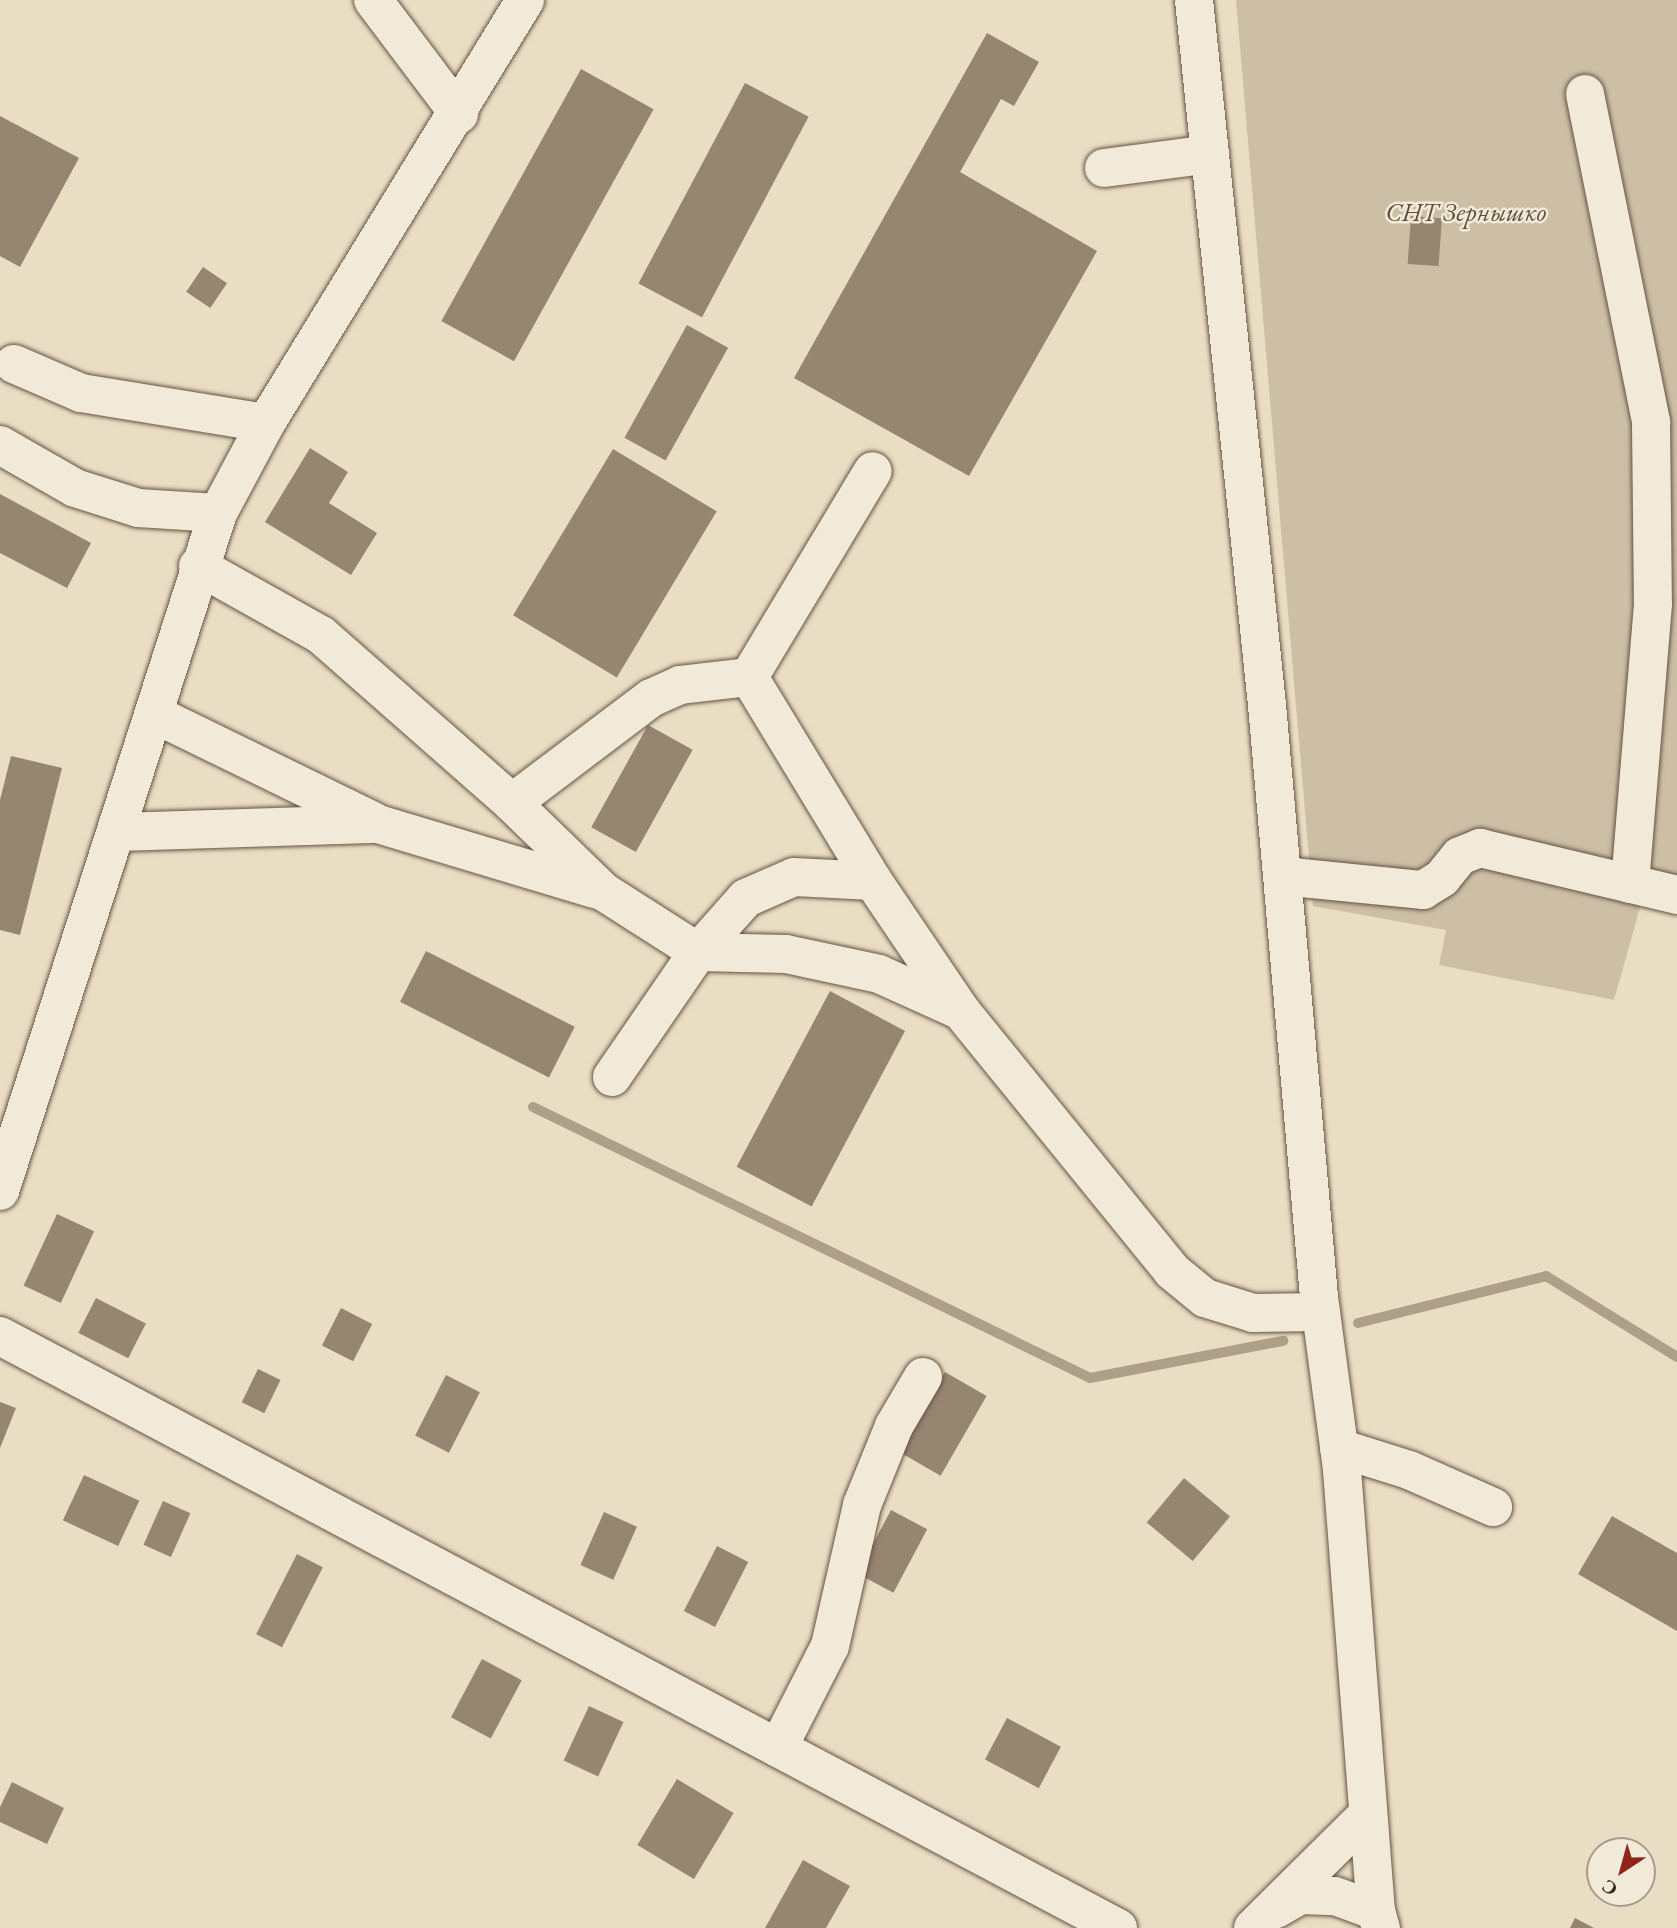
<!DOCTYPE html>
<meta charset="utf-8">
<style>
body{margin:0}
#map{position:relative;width:1677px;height:1928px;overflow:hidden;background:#e9dec3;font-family:"EB Garamond",serif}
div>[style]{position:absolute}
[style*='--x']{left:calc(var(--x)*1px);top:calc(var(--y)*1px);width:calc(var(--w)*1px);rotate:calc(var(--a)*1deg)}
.green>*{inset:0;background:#ccbfa6}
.stream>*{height:10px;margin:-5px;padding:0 5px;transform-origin:5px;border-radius:5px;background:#ae9f89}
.building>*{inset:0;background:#968571;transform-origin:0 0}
.roads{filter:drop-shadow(0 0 2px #675343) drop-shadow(0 0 2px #675343)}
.minor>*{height:38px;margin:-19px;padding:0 19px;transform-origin:19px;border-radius:19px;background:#f1ead8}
span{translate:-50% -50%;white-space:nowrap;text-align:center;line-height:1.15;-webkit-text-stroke:5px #f1ead8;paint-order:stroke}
.park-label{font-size:26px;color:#604c3c;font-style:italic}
.north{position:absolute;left:1586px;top:1837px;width:70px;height:70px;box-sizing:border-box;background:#f1ead8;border:2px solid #a99b8b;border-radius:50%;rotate:216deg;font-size:19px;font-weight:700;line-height:28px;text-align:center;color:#3c2518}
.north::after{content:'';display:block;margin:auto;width:24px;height:32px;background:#8f2418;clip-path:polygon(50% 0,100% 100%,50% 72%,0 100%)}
</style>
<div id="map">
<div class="green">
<div style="clip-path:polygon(1236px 0,1677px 0,1677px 912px,1641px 904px,1614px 1000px,1439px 965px,1446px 930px,1313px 906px)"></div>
</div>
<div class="stream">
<div style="--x:533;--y:1107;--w:619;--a:25.94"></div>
<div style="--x:1090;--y:1378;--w:197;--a:-10.9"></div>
<div style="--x:1358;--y:1323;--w:194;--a:-14"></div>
<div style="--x:1546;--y:1276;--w:154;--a:31.7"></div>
</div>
<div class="building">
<div style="clip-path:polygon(987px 33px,1039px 62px,1014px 106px,1001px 99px,960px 172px,1097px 251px,969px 476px,794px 378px)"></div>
<div style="left:581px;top:69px;width:83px;height:288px;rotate:29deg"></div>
<div style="left:745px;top:83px;width:72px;height:227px;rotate:28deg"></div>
<div style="clip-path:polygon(0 116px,79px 158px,20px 267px,0 256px)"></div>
<div style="left:1411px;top:216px;width:31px;height:48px;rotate:4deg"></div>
<div style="left:203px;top:267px;width:29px;height:30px;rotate:34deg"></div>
<div style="left:687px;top:325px;width:47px;height:129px;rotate:29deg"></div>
<div style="clip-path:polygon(310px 448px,348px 472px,329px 503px,377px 533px,351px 575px,265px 522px)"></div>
<div style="left:613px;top:449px;width:121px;height:194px;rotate:31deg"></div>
<div style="clip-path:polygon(0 494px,91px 543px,67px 588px,0 553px)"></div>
<div style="left:648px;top:725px;width:51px;height:117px;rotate:29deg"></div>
<div style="clip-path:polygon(11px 756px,62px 768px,20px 935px,0 930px,0 800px)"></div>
<div style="left:426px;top:951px;width:167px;height:57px;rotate:27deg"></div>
<div style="left:830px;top:991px;width:85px;height:199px;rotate:28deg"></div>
<div style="left:57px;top:1214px;width:41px;height:79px;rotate:25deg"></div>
<div style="left:96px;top:1298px;width:56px;height:39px;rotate:27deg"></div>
<div style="left:341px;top:1308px;width:35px;height:42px;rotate:27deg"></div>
<div style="left:258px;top:1369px;width:25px;height:37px;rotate:26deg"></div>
<div style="left:945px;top:1372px;width:48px;height:92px;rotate:30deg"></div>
<div style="left:446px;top:1375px;width:38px;height:68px;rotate:27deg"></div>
<div style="clip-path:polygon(0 1402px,16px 1408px,0 1448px)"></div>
<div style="left:84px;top:1475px;width:61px;height:50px;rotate:25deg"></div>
<div style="left:1184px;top:1478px;width:60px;height:58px;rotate:40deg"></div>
<div style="left:163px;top:1501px;width:30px;height:48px;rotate:24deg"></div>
<div style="left:891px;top:1510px;width:41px;height:72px;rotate:28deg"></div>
<div style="left:604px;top:1512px;width:36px;height:58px;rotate:24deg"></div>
<div style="clip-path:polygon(1612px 1516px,1677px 1553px,1677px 1631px,1578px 1574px)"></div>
<div style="left:717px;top:1546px;width:35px;height:73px;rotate:27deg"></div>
<div style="left:297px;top:1554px;width:29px;height:90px;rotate:27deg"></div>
<div style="left:482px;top:1659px;width:45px;height:66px;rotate:28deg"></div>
<div style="left:589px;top:1706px;width:38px;height:60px;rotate:25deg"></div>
<div style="left:1007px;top:1718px;width:61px;height:47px;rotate:28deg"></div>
<div style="left:677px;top:1779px;width:66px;height:77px;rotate:31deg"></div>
<div style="clip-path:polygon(12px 1782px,64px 1808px,47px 1844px,0 1822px,0 1807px)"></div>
<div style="clip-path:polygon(803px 1860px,850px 1886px,826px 1928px,765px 1928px)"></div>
<div style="clip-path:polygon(1575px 1918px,1594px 1928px,1570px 1928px)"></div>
</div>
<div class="roads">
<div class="minor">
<div style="--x:373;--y:0;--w:143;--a:53"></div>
<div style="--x:1194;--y:0;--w:709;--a:84.09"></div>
<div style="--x:1267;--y:705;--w:594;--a:84.98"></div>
<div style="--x:1319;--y:1297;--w:175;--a:82.4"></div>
<div style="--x:1342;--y:1470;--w:442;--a:85.6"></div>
<div style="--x:1376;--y:1911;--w:18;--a:74"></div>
<div style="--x:1585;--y:94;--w:335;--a:78.6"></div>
<div style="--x:1651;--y:422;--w:182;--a:89.4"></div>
<div style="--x:1653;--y:604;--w:281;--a:94.7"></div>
<div style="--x:1104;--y:168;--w:107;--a:-7.5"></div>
<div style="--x:14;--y:364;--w:73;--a:23.4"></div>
<div style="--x:81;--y:393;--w:187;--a:9.2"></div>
<div style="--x:0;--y:445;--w:86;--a:29.8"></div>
<div style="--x:75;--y:488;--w:66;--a:17.6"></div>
<div style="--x:138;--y:508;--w:80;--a:3.6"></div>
<div style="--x:198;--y:566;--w:141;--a:29.3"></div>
<div style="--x:321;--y:635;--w:254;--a:41.3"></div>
<div style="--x:512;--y:803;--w:128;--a:44.1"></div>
<div style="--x:604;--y:892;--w:112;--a:32.6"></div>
<div style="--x:698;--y:952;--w:72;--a:-48.4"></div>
<div style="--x:746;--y:898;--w:52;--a:-23.6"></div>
<div style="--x:794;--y:877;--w:79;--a:2.9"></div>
<div style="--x:749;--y:677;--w:239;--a:58.7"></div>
<div style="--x:873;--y:881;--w:157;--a:55.9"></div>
<div style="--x:961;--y:1011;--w:335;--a:50.9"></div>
<div style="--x:1172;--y:1271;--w:43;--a:39.3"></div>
<div style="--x:1205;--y:1298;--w:50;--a:17.4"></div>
<div style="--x:1253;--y:1313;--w:68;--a:-0.8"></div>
<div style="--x:749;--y:677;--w:240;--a:-59"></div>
<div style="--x:154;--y:714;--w:244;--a:26"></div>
<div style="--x:512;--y:803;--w:174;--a:-37.1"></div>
<div style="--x:651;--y:698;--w:32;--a:-24"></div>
<div style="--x:680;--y:685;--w:69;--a:-6.6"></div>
<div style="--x:119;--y:832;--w:259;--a:-1.8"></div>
<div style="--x:378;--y:824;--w:227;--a:16.7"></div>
<div style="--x:1282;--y:876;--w:142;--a:5.7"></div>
<div style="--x:1423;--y:890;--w:22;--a:-32"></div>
<div style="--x:1442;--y:878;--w:28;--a:-51"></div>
<div style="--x:1460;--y:856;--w:22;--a:-22"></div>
<div style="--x:1480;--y:848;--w:203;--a:13.4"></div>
<div style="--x:612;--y:1077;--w:152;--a:-55.5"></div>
<div style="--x:698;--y:952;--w:88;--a:1.3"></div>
<div style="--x:786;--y:954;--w:95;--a:12.1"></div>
<div style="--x:879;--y:974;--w:90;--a:24.3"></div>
<div style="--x:0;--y:1191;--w:712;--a:-72.18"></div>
<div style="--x:218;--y:513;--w:102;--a:-61.9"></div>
<div style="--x:266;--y:423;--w:496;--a:-58.5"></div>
<div style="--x:0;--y:1336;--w:1265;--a:27.9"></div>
<div style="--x:1339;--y:1448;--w:73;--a:17.4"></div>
<div style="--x:1409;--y:1470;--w:92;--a:23.8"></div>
<div style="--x:778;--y:1748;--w:114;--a:-63"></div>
<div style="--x:830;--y:1646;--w:145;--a:-77.2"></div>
<div style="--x:862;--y:1505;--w:85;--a:-67.9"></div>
<div style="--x:894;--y:1426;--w:57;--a:-59.4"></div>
<div style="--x:1276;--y:1909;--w:28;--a:-30"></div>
<div style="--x:1300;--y:1895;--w:35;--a:2"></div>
<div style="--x:1335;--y:1896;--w:44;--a:20.1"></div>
<div style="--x:1253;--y:1928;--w:162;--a:-44.7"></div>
</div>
</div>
<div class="park-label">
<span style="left:1466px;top:213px">СНТ Зернышко</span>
</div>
<div class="north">С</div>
</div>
